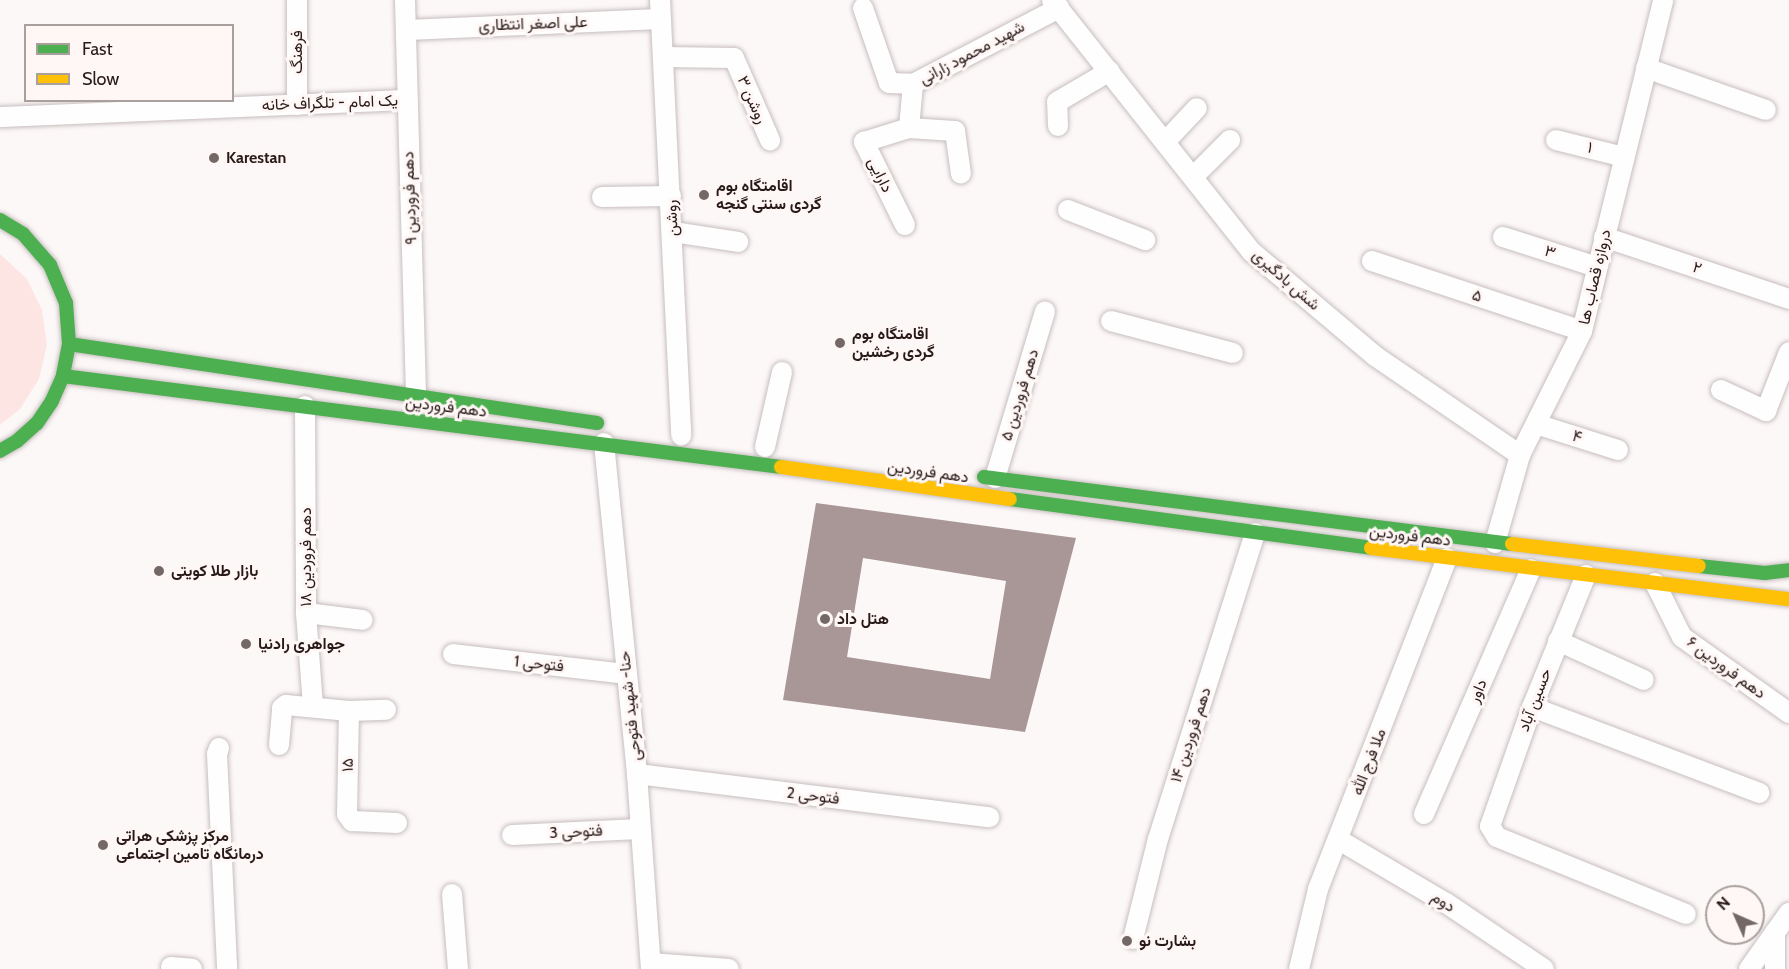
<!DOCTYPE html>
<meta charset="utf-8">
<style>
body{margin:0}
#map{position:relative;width:1789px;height:969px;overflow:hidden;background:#fdf8f8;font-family:Cabin,Vazirmatn,sans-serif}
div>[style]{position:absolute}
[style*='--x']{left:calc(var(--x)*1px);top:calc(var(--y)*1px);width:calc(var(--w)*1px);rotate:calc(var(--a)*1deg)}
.green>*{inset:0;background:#fce5e3}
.building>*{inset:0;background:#a89796}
.roads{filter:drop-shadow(0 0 2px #c7bebe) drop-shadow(0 0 2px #c7bebe)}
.street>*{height:20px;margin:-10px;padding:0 10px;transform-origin:10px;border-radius:10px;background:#fffefe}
.fast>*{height:14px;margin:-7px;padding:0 7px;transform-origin:7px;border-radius:7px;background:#4caf50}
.slow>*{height:14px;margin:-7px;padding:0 7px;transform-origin:7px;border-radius:7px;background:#ffc107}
.dots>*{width:16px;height:16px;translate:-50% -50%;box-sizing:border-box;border:3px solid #fff7f6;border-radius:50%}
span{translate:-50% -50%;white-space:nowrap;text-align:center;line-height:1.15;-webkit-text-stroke:6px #fff7f6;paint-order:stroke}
.street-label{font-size:16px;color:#281a18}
.poi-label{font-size:16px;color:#281a18;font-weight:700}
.left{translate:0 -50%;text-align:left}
.legend{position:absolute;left:24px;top:24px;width:210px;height:78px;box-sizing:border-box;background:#fff7f6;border:2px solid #a99f9d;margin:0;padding:8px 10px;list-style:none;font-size:18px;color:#281a18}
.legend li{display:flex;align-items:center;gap:12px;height:30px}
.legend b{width:30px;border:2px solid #a99f9d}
.north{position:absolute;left:1705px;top:885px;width:60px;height:60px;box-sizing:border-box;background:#fff7f6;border:2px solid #a99f9d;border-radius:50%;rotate:315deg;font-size:16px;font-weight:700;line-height:24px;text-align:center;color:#281a18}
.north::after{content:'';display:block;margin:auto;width:21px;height:27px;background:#736866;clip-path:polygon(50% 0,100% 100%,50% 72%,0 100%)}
</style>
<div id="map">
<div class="green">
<div style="clip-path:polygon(0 254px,27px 279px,42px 310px,47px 345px,39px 379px,20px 409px,0 425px)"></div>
</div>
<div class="building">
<div style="clip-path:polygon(evenodd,816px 503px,1076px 538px,1025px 732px,783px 700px,816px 503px,863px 558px,1006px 581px,990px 679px,847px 657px,863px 558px)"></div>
</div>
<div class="roads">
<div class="street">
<div style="--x:297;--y:0;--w:105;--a:90"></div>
<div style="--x:405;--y:0;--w:397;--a:88.4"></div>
<div style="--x:660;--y:0;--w:436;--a:87.2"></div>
<div style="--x:1052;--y:0;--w:322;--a:51.6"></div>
<div style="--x:1252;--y:252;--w:161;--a:40.2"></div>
<div style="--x:1375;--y:356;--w:176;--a:34.3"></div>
<div style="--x:863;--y:8;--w:79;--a:70.9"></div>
<div style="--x:889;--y:83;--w:24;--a:2"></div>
<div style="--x:913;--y:84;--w:165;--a:-27.5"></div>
<div style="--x:406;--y:30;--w:255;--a:-2.5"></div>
<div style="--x:663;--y:57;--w:71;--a:0.8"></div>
<div style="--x:734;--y:58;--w:90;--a:66.3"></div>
<div style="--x:1646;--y:68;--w:127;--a:19.3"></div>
<div style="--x:0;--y:117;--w:408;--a:-2.4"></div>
<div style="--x:1058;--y:126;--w:24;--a:-92"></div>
<div style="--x:1057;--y:102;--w:61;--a:-30.3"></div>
<div style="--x:909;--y:128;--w:46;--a:3.7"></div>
<div style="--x:955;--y:131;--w:43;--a:82.1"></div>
<div style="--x:1556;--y:140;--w:70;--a:14"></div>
<div style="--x:1166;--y:141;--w:45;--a:-46.8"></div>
<div style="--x:1194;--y:176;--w:51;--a:-45"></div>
<div style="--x:602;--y:197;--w:69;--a:-0.8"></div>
<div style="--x:1068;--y:210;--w:83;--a:21.3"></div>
<div style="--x:905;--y:225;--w:93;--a:-116.3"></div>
<div style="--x:864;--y:142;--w:47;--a:-17.3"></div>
<div style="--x:909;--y:128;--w:44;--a:-84.8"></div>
<div style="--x:673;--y:232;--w:66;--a:8.7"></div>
<div style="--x:1503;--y:237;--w:99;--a:17.7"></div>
<div style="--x:1604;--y:237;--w:195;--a:18.5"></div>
<div style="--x:1372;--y:261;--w:221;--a:18.4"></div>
<div style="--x:1111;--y:321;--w:126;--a:14.7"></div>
<div style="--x:1721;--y:390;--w:50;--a:25"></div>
<div style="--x:1766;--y:411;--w:63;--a:-68.7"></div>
<div style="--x:305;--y:406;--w:207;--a:89.7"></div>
<div style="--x:306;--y:613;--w:94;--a:85.7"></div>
<div style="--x:1536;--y:424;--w:86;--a:17.6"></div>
<div style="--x:604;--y:443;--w:333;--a:84.3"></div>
<div style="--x:637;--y:774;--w:196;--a:85.9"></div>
<div style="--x:765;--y:447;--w:77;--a:-77.2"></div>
<div style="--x:995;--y:478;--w:174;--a:-73.3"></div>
<div style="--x:1495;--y:543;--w:91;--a:-74.1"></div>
<div style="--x:1520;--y:455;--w:139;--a:-63.4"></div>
<div style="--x:1582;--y:331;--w:341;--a:-76.2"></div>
<div style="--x:1586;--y:575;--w:143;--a:112.2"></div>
<div style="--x:1532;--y:707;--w:126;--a:109.4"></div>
<div style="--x:1490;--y:826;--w:13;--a:58"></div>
<div style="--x:1497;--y:837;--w:204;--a:22.2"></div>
<div style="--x:1655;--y:583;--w:60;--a:63.4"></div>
<div style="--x:1682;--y:637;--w:131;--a:35.4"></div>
<div style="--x:306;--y:613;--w:57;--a:7"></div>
<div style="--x:1558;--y:641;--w:94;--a:24.4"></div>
<div style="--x:453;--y:654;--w:174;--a:6.6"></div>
<div style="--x:1532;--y:707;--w:243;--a:20.7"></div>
<div style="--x:349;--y:711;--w:103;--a:91.1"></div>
<div style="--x:347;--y:814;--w:9;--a:54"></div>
<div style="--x:352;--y:821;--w:45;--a:2.5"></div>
<div style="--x:279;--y:745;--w:37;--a:-85"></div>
<div style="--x:282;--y:708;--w:5;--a:-37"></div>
<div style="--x:286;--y:705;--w:63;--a:5.4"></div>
<div style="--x:349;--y:711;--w:37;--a:-2"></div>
<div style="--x:219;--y:748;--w:6;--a:108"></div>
<div style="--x:217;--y:754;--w:215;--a:87.3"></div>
<div style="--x:637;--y:774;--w:355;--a:7"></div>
<div style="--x:1424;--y:814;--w:267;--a:-66.4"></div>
<div style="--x:512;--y:835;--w:128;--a:-2.7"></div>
<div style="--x:1339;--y:840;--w:124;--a:30.5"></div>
<div style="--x:1446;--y:903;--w:118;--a:34"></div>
<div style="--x:452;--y:894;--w:75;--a:85.4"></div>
<div style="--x:1775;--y:932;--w:37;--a:90"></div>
<div style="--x:1133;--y:939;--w:103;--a:-76"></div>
<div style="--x:1158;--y:839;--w:321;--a:-72.4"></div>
<div style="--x:651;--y:963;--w:78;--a:4.4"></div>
<div style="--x:171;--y:967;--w:21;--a:5"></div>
<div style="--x:1299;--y:969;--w:82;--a:-76.6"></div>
<div style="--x:1318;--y:889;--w:355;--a:-68.7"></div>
<div style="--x:1749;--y:969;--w:69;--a:-54.5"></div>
</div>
<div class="fast">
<div style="--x:0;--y:220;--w:27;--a:31"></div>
<div style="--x:23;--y:234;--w:41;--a:48.9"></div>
<div style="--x:50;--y:265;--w:41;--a:67.2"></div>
<div style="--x:66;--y:303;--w:41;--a:85.8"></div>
<div style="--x:69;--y:344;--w:33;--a:101"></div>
<div style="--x:63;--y:376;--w:27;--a:114"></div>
<div style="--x:52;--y:401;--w:27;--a:124"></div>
<div style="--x:37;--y:423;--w:27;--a:138"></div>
<div style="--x:17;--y:441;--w:20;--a:150"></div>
<div style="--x:69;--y:344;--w:534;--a:8.51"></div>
<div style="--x:63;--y:376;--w:724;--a:7.22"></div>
<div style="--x:984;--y:477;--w:532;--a:7.23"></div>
<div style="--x:1010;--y:499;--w:364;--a:7.7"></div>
<div style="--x:1699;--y:566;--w:66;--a:6.1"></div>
<div style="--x:1765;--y:573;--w:24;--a:-7"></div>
</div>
<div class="slow">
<div style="--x:781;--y:467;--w:231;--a:8"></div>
<div style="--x:1512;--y:544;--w:188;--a:6.7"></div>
<div style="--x:1371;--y:548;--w:421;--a:7"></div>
</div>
</div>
<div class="dots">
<div style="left:214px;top:158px;background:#736866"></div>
<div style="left:704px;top:195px;background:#736866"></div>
<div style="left:840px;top:343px;background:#736866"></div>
<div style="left:159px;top:571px;background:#736866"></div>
<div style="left:825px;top:619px;background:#736866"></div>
<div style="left:246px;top:644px;background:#736866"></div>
<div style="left:103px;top:845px;background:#736866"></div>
<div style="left:1127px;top:941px;background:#736866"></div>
</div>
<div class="street-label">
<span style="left:533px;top:24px;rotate:-2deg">علی اصغر انتظاری</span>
<span style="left:297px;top:52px;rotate:-90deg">فرهنگ</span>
<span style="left:972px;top:53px;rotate:-28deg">شهید محمود زارانی</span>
<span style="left:752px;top:100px;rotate:66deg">روشن ۳</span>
<span style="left:330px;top:103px;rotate:-2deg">یک امام - تلگراف خانه</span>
<span style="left:1590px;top:148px;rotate:14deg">۱</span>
<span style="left:880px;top:175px;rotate:64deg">دارایی</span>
<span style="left:410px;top:198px;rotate:-92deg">دهم فروردین ۹</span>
<span style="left:672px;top:218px;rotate:-93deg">روشن</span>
<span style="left:1550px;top:252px;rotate:18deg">۳</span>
<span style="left:1697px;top:268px;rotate:19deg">۲</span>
<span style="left:1595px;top:277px;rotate:-77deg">دروازه قصاب ها</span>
<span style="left:1286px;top:280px;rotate:41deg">شش بادگیری</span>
<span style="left:1477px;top:296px;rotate:19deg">۵</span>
<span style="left:1020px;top:395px;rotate:-73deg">دهم فروردین ۵</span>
<span style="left:446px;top:407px;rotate:7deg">دهم فروردین</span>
<span style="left:1577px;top:437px;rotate:18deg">۴</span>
<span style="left:928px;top:472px;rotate:8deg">دهم فروردین</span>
<span style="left:1410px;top:536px;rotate:7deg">دهم فروردین</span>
<span style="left:306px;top:557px;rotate:-90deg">دهم فروردین ۱۸</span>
<span style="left:539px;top:664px;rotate:6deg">فتوحی 1</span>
<span style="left:1726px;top:668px;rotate:36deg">دهم فروردین ۶</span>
<span style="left:1478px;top:691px;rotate:-67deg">داور</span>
<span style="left:1535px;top:700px;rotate:-69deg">حسین آباد</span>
<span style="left:630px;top:706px;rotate:-96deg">حنا- شهید فتوحی</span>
<span style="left:1191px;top:735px;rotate:-72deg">دهم فروردین ۱۴</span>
<span style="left:1369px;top:762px;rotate:-69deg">ملا فرج الله</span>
<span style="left:348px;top:765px;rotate:-89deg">۱۵</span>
<span style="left:813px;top:796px;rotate:7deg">فتوحی 2</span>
<span style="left:576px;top:832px;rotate:-3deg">فتوحی 3</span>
<span style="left:1443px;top:902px;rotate:32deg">دوم</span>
</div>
<div class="poi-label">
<span class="left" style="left:226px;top:158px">Karestan</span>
<span class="left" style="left:716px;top:195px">اقامتگاه بوم<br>گردی سنتی گنجه</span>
<span class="left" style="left:852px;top:343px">اقامتگاه بوم<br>گردی رخشین</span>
<span class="left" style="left:171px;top:571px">بازار طلا کویتی</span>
<span class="left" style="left:837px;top:619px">هتل داد</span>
<span class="left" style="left:258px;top:644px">جواهری رادنیا</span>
<span class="left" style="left:116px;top:845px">مرکز پزشکی هراتی<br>درمانگاه تامین اجتماعی</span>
<span class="left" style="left:1139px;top:941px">بشارت نو</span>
</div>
<ul class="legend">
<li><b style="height:8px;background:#4caf50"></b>Fast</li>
<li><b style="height:8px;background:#ffc107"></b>Slow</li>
</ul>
<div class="north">N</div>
</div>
